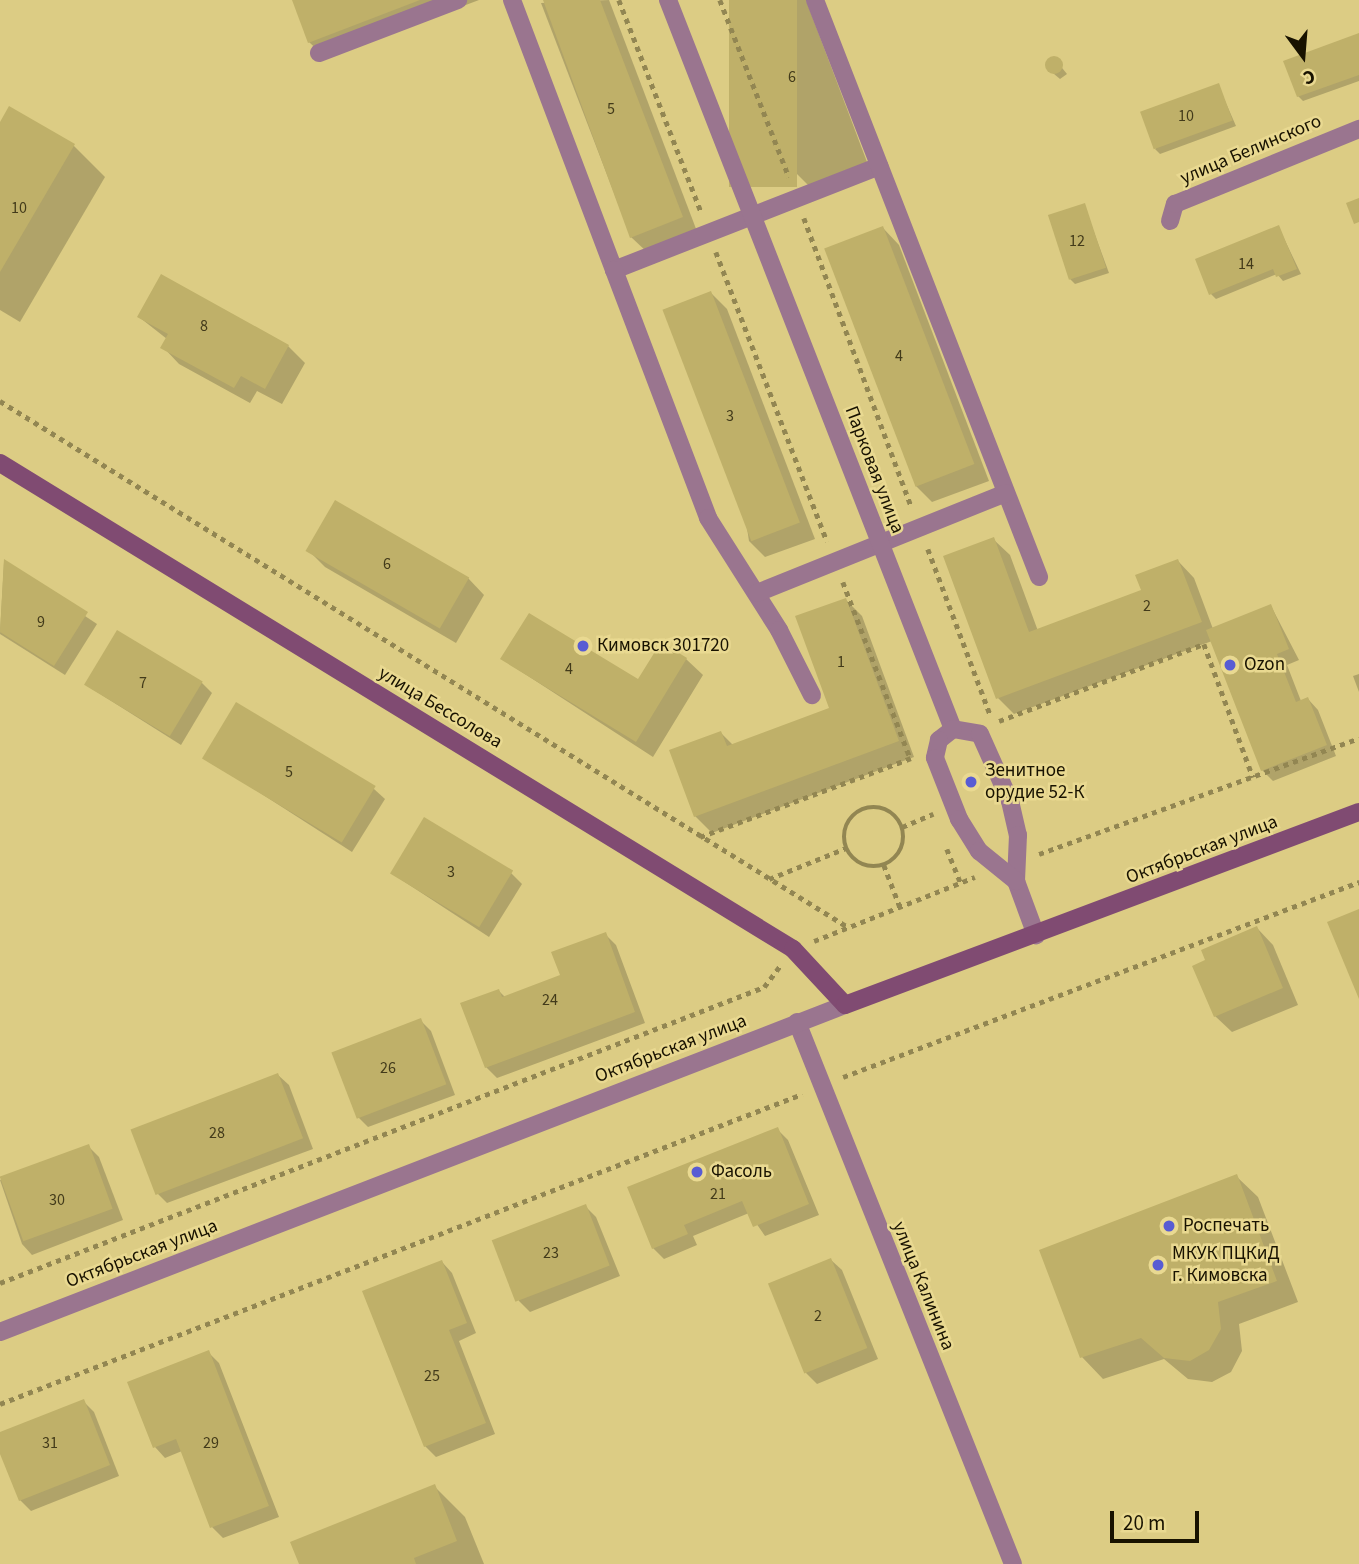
<!DOCTYPE html>
<meta charset="utf-8">
<style>
body{margin:0}
#map{position:relative;width:1359px;height:1564px;overflow:hidden;background:#dccc84;font-family:"Source Sans 3",sans-serif}
div>[style]{position:absolute}
[style*='--x']{left:calc(var(--x)*1px);top:calc(var(--y)*1px);width:calc(var(--w)*1px);rotate:calc(var(--a)*1deg)}
.shadow>*{inset:0;background:#0003}
.building>*{inset:0;background:#bfb069;transform-origin:0 0}
.round{border-radius:50%}
.path>*{height:4.5px;margin-top:-2.25px;transform-origin:0;background:repeating-linear-gradient(90deg,#928652 0 5px,transparent 0 10px)}
.path>.ring{margin:-2.25px;padding:0;box-sizing:content-box;background:none;border:4.5px solid #928652;border-radius:50%}
.lane>*{height:18px;margin:-9px;padding:0 9px;transform-origin:9px;border-radius:9px;background:#9a758f}
.street>*{height:18px;margin:-9px;padding:0 9px;transform-origin:9px;border-radius:9px;background:#9a758f}
.secondary>*{height:18px;margin:-9px;padding:0 9px;transform-origin:9px;border-radius:9px;background:#804b72}
.dots>*{width:19px;height:19px;translate:-50% -50%;box-sizing:border-box;border:4px solid #e9d991;border-radius:50%}
span{translate:-50% -50%;white-space:nowrap;text-align:center;line-height:1.15;-webkit-text-stroke:5px #e9d991;paint-order:stroke}
.number-label{font-size:16px;color:#423a1a}
.number-label span{-webkit-text-stroke-width:0}
.street-label{font-size:19px;color:#181200}
.poi-label{font-size:19px;color:#181200}
.left{translate:0 -50%;text-align:left}
.north{position:absolute;left:1268px;top:21px;width:70px;height:70px;-webkit-text-stroke:5px #e9d991;paint-order:stroke;rotate:164deg;font-size:19px;font-weight:700;line-height:28px;text-align:center;color:#181200}
.north::after{content:'';display:block;margin:auto;width:24px;height:32px;background:#181200;clip-path:polygon(50% 0,100% 100%,50% 72%,0 100%)}
.scale{position:absolute;left:1110px;top:1511px;width:89px;height:32px;box-sizing:border-box;border:4px solid #181200;border-top:0;padding-left:9px;font-size:21px;line-height:24px;white-space:nowrap;color:#181200;-webkit-text-stroke:5px #e9d991;paint-order:stroke}
</style>
<div id="map">
<div class="shadow">
<div style="clip-path:polygon(294px 0,479px 0,326px 58px,309px 42px)"></div>
<div style="clip-path:polygon(609px 0,698px 234px,648px 253px,631px 237px,541px 3px)"></div>
<div style="clip-path:polygon(731px 0,806px 0,870px 170px,814px 191px,797px 174px)"></div>
<div style="clip-path:polygon(1359px 35px,1359px 81px,1303px 101px,1298px 96px)"></div>
<div style="clip-path:polygon(1054px 58px,1067px 74px,1060px 79px,1047px 68px)"></div>
<div style="clip-path:polygon(1218px 85px,1236px 126px,1160px 154px,1155px 149px)"></div>
<div style="clip-path:polygon(10px 108px,74px 146px,105px 177px,20px 322px,0 310px,0 125px)"></div>
<div style="clip-path:polygon(1084px 205px,1109px 273px,1075px 284px,1070px 279px)"></div>
<div style="clip-path:polygon(883px 228px,899px 245px,989px 481px,932px 502px,916px 486px)"></div>
<div style="clip-path:polygon(1279px 228px,1301px 274px,1283px 281px,1277px 274px,1216px 299px,1211px 294px)"></div>
<div style="clip-path:polygon(711px 293px,727px 309px,815px 539px,765px 557px,749px 541px)"></div>
<div style="clip-path:polygon(139px 317px,288px 346px,305px 363px,282px 404px,257px 391px,250px 403px,179px 364px,163px 347px,167px 339px)"></div>
<div style="clip-path:polygon(993px 539px,1010px 555px,1038px 631px,1143px 591px,1178px 561px,1194px 578px,1213px 629px,1271px 606px,1299px 660px,1287px 665px,1301px 701px,1308px 699px,1318px 710px,1336px 756px,1273px 781px,1262px 770px,1212px 641px,1014px 714px,998px 698px)"></div>
<div style="clip-path:polygon(308px 550px,468px 578px,484px 595px,456px 643px,325px 567px)"></div>
<div style="clip-path:polygon(4px 562px,97px 624px,65px 675px,0 634px)"></div>
<div style="clip-path:polygon(846px 600px,862px 616px,914px 757px,712px 833px,695px 816px,721px 733px,734px 746px,831px 709px)"></div>
<div style="clip-path:polygon(502px 659px,639px 682px,686px 659px,703px 675px,653px 757px)"></div>
<div style="clip-path:polygon(1359px 674px,1359px 692px,1353px 676px)"></div>
<div style="clip-path:polygon(201px 682px,212px 693px,181px 745px,86px 685px)"></div>
<div style="clip-path:polygon(204px 757px,374px 789px,385px 799px,352px 852px)"></div>
<div style="clip-path:polygon(391px 873px,511px 873px,522px 884px,489px 937px)"></div>
<div style="clip-path:polygon(1257px 928px,1273px 945px,1298px 1005px,1232px 1032px,1215px 1016px)"></div>
<div style="clip-path:polygon(605px 934px,616px 945px,645px 1023px,497px 1078px,486px 1067px,499px 991px,505px 997px,562px 976px)"></div>
<div style="clip-path:polygon(420px 1020px,431px 1031px,455px 1095px,368px 1127px,357px 1116px)"></div>
<div style="clip-path:polygon(278px 1075px,289px 1085px,313px 1149px,167px 1203px,156px 1192px)"></div>
<div style="clip-path:polygon(777px 1129px,788px 1140px,819px 1215px,765px 1236px,749px 1213px,693px 1236px,697px 1245px,664px 1259px,653px 1248px)"></div>
<div style="clip-path:polygon(88px 1146px,99px 1157px,123px 1220px,32px 1255px,22px 1244px,0 1180px)"></div>
<div style="clip-path:polygon(1236px 1176px,1258px 1197px,1298px 1302px,1239px 1324px,1242px 1351px,1231px 1372px,1212px 1382px,1188px 1379px,1164px 1359px,1103px 1379px,1082px 1357px)"></div>
<div style="clip-path:polygon(585px 1206px,596px 1217px,620px 1276px,530px 1312px,519px 1301px,495px 1241px)"></div>
<div style="clip-path:polygon(831px 1260px,842px 1270px,878px 1359px,817px 1384px,806px 1373px)"></div>
<div style="clip-path:polygon(442px 1262px,452px 1273px,476px 1333px,459px 1341px,495px 1434px,436px 1457px,425px 1446px)"></div>
<div style="clip-path:polygon(208px 1352px,219px 1363px,279px 1517px,223px 1538px,212px 1527px,182px 1451px,165px 1458px,155px 1447px)"></div>
<div style="clip-path:polygon(83px 1401px,94px 1412px,119px 1476px,31px 1511px,20px 1500px,0 1434px)"></div>
<div style="clip-path:polygon(434px 1486px,465px 1517px,484px 1564px,301px 1564px)"></div>
</div>
<div class="building">
<div style="clip-path:polygon(292px 0,420px 0,308px 43px)"></div>
<div style="clip-path:polygon(543px 0,600px 0,683px 217px,630px 238px)"></div>
<div style="left:729px;top:0;width:68px;height:187px"></div>
<div style="clip-path:polygon(1359px 33px,1359px 75px,1297px 97px,1283px 61px)"></div>
<div class="round" style="left:1045px;top:56px;width:18px;height:18px"></div>
<div style="left:1219px;top:83px;width:40px;height:84px;rotate:70deg"></div>
<div style="clip-path:polygon(9px 106px,75px 144px,0 272px,0 122px)"></div>
<div style="clip-path:polygon(1359px 198px,1359px 222px,1354px 224px,1346px 203px)"></div>
<div style="left:1085px;top:203px;width:68px;height:39px;rotate:72deg"></div>
<div style="clip-path:polygon(1279px 225px,1297px 269px,1276px 277px,1273px 269px,1209px 295px,1195px 259px)"></div>
<div style="left:883px;top:226px;width:255px;height:63px;rotate:69deg"></div>
<div style="clip-path:polygon(161px 274px,289px 345px,265px 389px,241px 376px,234px 388px,160px 348px,168px 334px,137px 317px)"></div>
<div style="left:711px;top:291px;width:248px;height:52px;rotate:69deg"></div>
<div style="left:335px;top:500px;width:155px;height:59px;rotate:30deg"></div>
<div style="clip-path:polygon(994px 537px,1029px 632px,1141px 590px,1135px 575px,1178px 559px,1202px 622px,996px 699px,943px 556px)"></div>
<div style="clip-path:polygon(4px 559px,88px 612px,54px 666px,0 632px)"></div>
<div style="clip-path:polygon(846px 598px,899px 741px,694px 817px,669px 750px,721px 731px,727px 746px,829px 708px,795px 616px)"></div>
<div style="clip-path:polygon(1271px 604px,1289px 649px,1277px 654px,1296px 702px,1308px 697px,1327px 745px,1261px 771px,1206px 630px)"></div>
<div style="clip-path:polygon(529px 613px,638px 679px,661px 642px,687px 658px,636px 742px,500px 659px)"></div>
<div style="left:117px;top:630px;width:100px;height:64px;rotate:31deg"></div>
<div style="left:236px;top:702px;width:163px;height:66px;rotate:31deg"></div>
<div style="left:424px;top:817px;width:104px;height:66px;rotate:31deg"></div>
<div style="clip-path:polygon(1359px 909px,1359px 999px,1327px 922px)"></div>
<div style="clip-path:polygon(1257px 926px,1283px 988px,1214px 1017px,1192px 966px,1205px 960px,1201px 950px)"></div>
<div style="clip-path:polygon(606px 932px,635px 1012px,485px 1068px,460px 1003px,499px 989px,502px 997px,560px 975px,551px 952px)"></div>
<div style="left:421px;top:1018px;width:71px;height:96px;rotate:69deg"></div>
<div style="left:278px;top:1073px;width:70px;height:158px;rotate:69deg"></div>
<div style="clip-path:polygon(778px 1127px,809px 1204px,753px 1227px,742px 1201px,684px 1225px,688px 1234px,652px 1249px,627px 1187px)"></div>
<div style="left:89px;top:1144px;width:69px;height:95px;rotate:70deg"></div>
<div style="clip-path:polygon(1237px 1174px,1277px 1281px,1218px 1302px,1221px 1329px,1209px 1350px,1190px 1361px,1164px 1358px,1141px 1338px,1080px 1358px,1039px 1250px)"></div>
<div style="left:586px;top:1204px;width:66px;height:101px;rotate:69deg"></div>
<div style="left:831px;top:1258px;width:97px;height:68px;rotate:68deg"></div>
<div style="clip-path:polygon(442px 1260px,467px 1323px,449px 1330px,486px 1423px,424px 1447px,362px 1291px)"></div>
<div style="clip-path:polygon(209px 1350px,269px 1506px,210px 1528px,176px 1439px,153px 1448px,127px 1382px)"></div>
<div style="clip-path:polygon(84px 1399px,110px 1465px,19px 1501px,0 1454px,0 1432px)"></div>
<div style="clip-path:polygon(435px 1484px,457px 1541px,414px 1558px,416px 1564px,299px 1564px,290px 1542px)"></div>
</div>
<div class="path">
<div style="--x:619;--y:0;--w:226;--a:68.8"></div>
<div style="--x:720;--y:0;--w:190;--a:68.7"></div>
<div style="--x:804;--y:218;--w:309;--a:69.6"></div>
<div style="--x:716;--y:252;--w:310;--a:69"></div>
<div style="--x:0;--y:401;--w:998;--a:31.81"></div>
<div style="--x:928;--y:549;--w:176;--a:69.4"></div>
<div style="--x:843;--y:582;--w:187;--a:69.1"></div>
<div style="--x:999;--y:721;--w:219;--a:-20.6"></div>
<div style="--x:1204;--y:644;--w:142;--a:69.8"></div>
<div class="ring" style="left:844px;top:807px;width:55.5px;height:55.5px"></div>
<div style="--x:902;--y:827;--w:34;--a:-23"></div>
<div style="--x:700;--y:837;--w:225;--a:-20.5"></div>
<div style="--x:947;--y:849;--w:37;--a:68"></div>
<div style="--x:1039;--y:854;--w:340;--a:-19.9"></div>
<div style="--x:884;--y:865;--w:45;--a:69.1"></div>
<div style="--x:769;--y:879;--w:83;--a:-21.9"></div>
<div style="--x:814;--y:941;--w:173;--a:-21.7"></div>
<div style="--x:843;--y:1077;--w:552;--a:-20.7"></div>
<div style="--x:0;--y:1283;--w:819;--a:-21.18"></div>
<div style="--x:764;--y:987;--w:26;--a:-53"></div>
<div style="--x:0;--y:1404;--w:860;--a:-21.13"></div>
</div>
<div class="lane">
<div style="--x:512;--y:0;--w:289;--a:69.3"></div>
<div style="--x:614;--y:270;--w:285;--a:-21.4"></div>
<div style="--x:815;--y:0;--w:619;--a:68.78"></div>
<div style="--x:319;--y:53;--w:149;--a:-20.9"></div>
<div style="--x:1170;--y:221;--w:18;--a:-74"></div>
<div style="--x:1175;--y:204;--w:199;--a:-22.2"></div>
<div style="--x:614;--y:270;--w:265;--a:69.2"></div>
<div style="--x:708;--y:518;--w:133;--a:57.6"></div>
<div style="--x:779;--y:630;--w:73;--a:63.1"></div>
<div style="--x:757;--y:593;--w:268;--a:-21.9"></div>
</div>
<div class="street">
<div style="--x:668;--y:0;--w:783;--a:68.65"></div>
<div style="--x:953;--y:729;--w:27;--a:10"></div>
<div style="--x:980;--y:734;--w:73;--a:65.9"></div>
<div style="--x:1010;--y:801;--w:35;--a:77"></div>
<div style="--x:1018;--y:835;--w:46;--a:92.5"></div>
<div style="--x:1016;--y:881;--w:58;--a:69.7"></div>
<div style="--x:953;--y:729;--w:18;--a:142"></div>
<div style="--x:939;--y:740;--w:18;--a:103"></div>
<div style="--x:935;--y:758;--w:66;--a:68.5"></div>
<div style="--x:959;--y:819;--w:38;--a:58"></div>
<div style="--x:979;--y:851;--w:48;--a:39"></div>
<div style="--x:797;--y:1022;--w:583;--a:68.27"></div>
<div style="--x:0;--y:1332;--w:906;--a:-21.16"></div>
</div>
<div class="secondary">
<div style="--x:0;--y:463;--w:930;--a:31.5"></div>
<div style="--x:793;--y:949;--w:76;--a:47.1"></div>
<div style="--x:845;--y:1005;--w:549;--a:-20.58"></div>
</div>
<div class="dots">
<div style="left:583px;top:646px;background:#585cd3"></div>
<div style="left:1230px;top:665px;background:#585cd3"></div>
<div style="left:971px;top:782px;background:#585cd3"></div>
<div style="left:697px;top:1172px;background:#585cd3"></div>
<div style="left:1169px;top:1226px;background:#585cd3"></div>
<div style="left:1158px;top:1265px;background:#585cd3"></div>
</div>
<div class="number-label">
<span style="left:792px;top:77px">6</span>
<span style="left:611px;top:109px">5</span>
<span style="left:1186px;top:116px">10</span>
<span style="left:19px;top:208px">10</span>
<span style="left:1077px;top:241px">12</span>
<span style="left:1246px;top:264px">14</span>
<span style="left:204px;top:326px">8</span>
<span style="left:899px;top:356px">4</span>
<span style="left:730px;top:416px">3</span>
<span style="left:387px;top:564px">6</span>
<span style="left:1147px;top:606px">2</span>
<span style="left:41px;top:622px">9</span>
<span style="left:841px;top:662px">1</span>
<span style="left:569px;top:669px">4</span>
<span style="left:143px;top:683px">7</span>
<span style="left:289px;top:772px">5</span>
<span style="left:451px;top:872px">3</span>
<span style="left:550px;top:1000px">24</span>
<span style="left:388px;top:1068px">26</span>
<span style="left:217px;top:1133px">28</span>
<span style="left:718px;top:1194px">21</span>
<span style="left:57px;top:1200px">30</span>
<span style="left:551px;top:1253px">23</span>
<span style="left:818px;top:1316px">2</span>
<span style="left:432px;top:1376px">25</span>
<span style="left:50px;top:1443px">31</span>
<span style="left:211px;top:1443px">29</span>
</div>
<div class="street-label">
<span style="left:1251px;top:150px;rotate:-23deg">улица Белинского</span>
<span style="left:874px;top:470px;rotate:69deg">Парковая улица</span>
<span style="left:440px;top:708px;rotate:31deg">улица Бессолова</span>
<span style="left:1202px;top:850px;rotate:-21deg">Октябрьская улица</span>
<span style="left:671px;top:1049px;rotate:-21deg">Октябрьская улица</span>
<span style="left:142px;top:1254px;rotate:-21deg">Октябрьская улица</span>
<span style="left:923px;top:1286px;rotate:68deg">улица Калинина</span>
</div>
<div class="poi-label">
<span class="left" style="left:597px;top:646px">Кимовск 301720</span>
<span class="left" style="left:1244px;top:665px">Ozon</span>
<span class="left" style="left:985px;top:782px">Зенитное<br>орудие 52-К</span>
<span class="left" style="left:711px;top:1172px">Фасоль</span>
<span class="left" style="left:1183px;top:1226px">Роспечать</span>
<span class="left" style="left:1172px;top:1265px">МКУК ПЦКиД<br>г. Кимовска</span>
</div>
<div class="north">С</div>
<div class="scale">20 m</div>
</div>
